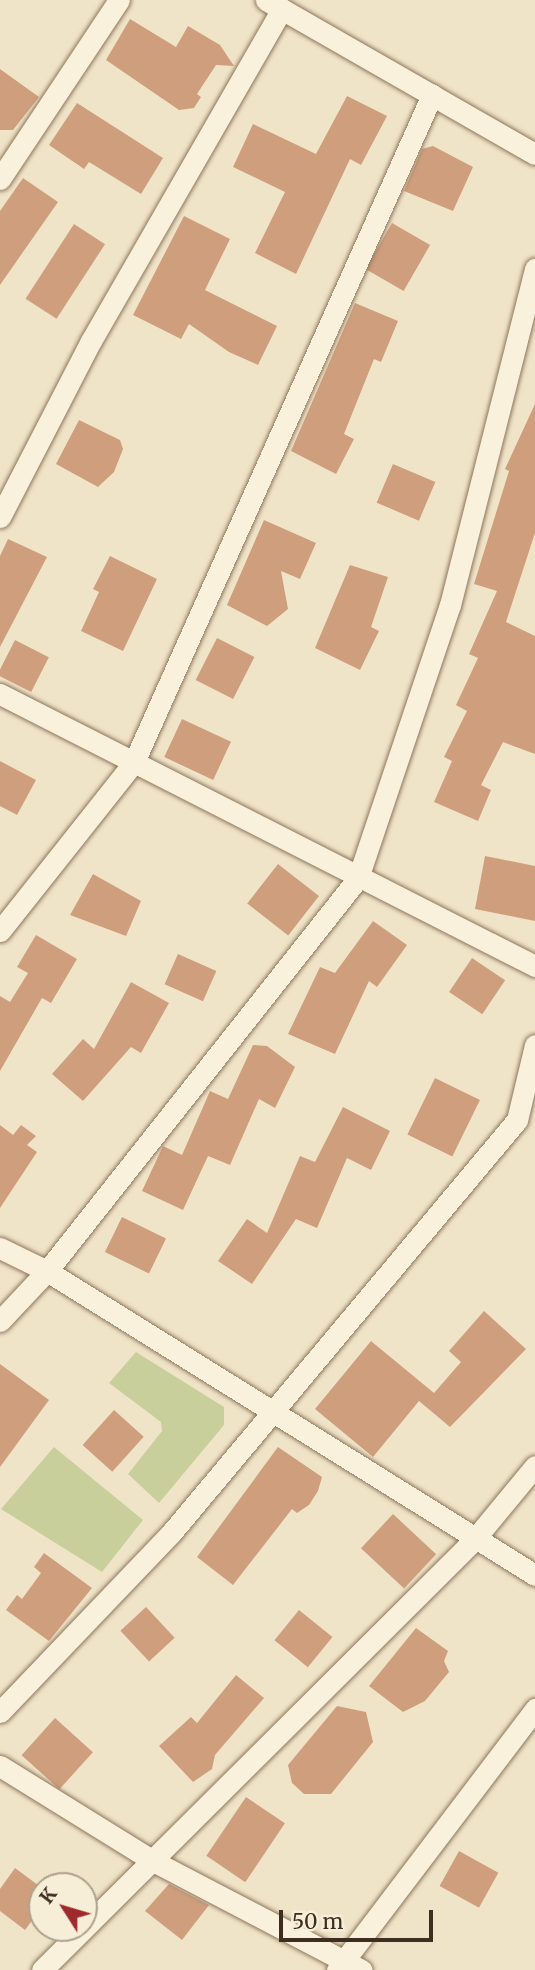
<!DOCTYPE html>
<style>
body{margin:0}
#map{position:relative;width:535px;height:1970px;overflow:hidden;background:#f0e4c8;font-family:Merriweather,serif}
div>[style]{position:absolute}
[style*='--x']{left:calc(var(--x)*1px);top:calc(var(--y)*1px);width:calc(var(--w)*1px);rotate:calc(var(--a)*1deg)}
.green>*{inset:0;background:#c9cf9b}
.building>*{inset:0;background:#cf9f7d;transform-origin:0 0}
.roads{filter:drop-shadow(0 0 2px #8d765c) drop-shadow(0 0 2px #8d765c)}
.minor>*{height:21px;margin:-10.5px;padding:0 10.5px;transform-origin:10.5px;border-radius:10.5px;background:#faf1dc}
span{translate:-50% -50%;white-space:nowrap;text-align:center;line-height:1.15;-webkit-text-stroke:5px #f7eed8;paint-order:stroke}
.north{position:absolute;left:28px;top:1872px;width:70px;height:70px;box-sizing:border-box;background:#f7eed8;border:2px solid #ada18e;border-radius:50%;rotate:307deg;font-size:19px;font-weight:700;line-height:28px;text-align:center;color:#3d2e20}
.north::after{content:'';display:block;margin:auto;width:24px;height:32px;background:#9e2a2b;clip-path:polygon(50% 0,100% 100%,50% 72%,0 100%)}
.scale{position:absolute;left:279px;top:1910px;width:154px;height:32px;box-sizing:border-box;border:4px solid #3d2e20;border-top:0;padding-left:9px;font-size:21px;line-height:24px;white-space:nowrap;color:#3d2e20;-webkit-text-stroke:5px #f7eed8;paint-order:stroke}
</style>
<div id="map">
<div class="green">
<div style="clip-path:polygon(136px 1352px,224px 1407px,224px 1425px,159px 1503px,128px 1474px,162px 1431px,161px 1422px,109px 1383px)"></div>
<div style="clip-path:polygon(54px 1447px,143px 1520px,102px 1572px,1px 1509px)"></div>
</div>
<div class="building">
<div style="clip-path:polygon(130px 19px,176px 47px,188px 26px,220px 45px,234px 66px,216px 65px,197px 94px,201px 97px,194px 108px,179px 110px,106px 60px)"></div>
<div style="clip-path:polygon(0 69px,39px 97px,13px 130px,0 130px)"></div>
<div style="clip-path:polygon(347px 96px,387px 116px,361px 165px,350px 159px,296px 274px,255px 253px,285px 192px,233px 167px,253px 124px,316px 154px)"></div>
<div style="clip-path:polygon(77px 103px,163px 158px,141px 194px,89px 162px,84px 169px,49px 145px)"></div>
<div style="clip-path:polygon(433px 146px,473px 167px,453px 211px,404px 191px,422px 149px)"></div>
<div style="clip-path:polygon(23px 178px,58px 202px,0 285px,0 211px)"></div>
<div style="clip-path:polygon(184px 216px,230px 239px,205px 290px,277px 326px,258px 365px,229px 352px,189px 324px,181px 339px,133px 315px)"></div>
<div style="left:392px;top:223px;width:44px;height:53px;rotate:30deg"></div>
<div style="left:74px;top:224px;width:37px;height:89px;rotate:33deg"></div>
<div style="clip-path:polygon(355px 303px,398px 321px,381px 362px,374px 359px,344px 434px,354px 439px,336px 474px,291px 451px)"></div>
<div style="clip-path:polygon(535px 404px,535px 533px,506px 622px,535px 636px,535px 754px,503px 742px,481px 785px,491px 790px,478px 821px,434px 802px,452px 761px,444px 757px,467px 711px,456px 705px,478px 658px,469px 654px,497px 591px,474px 584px,509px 471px,505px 469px)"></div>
<div style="clip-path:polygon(79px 420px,120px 440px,123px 449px,114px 472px,98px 487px,56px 464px)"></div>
<div style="left:393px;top:464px;width:46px;height:42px;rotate:23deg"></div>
<div style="clip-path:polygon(264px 520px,316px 543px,300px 579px,281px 571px,288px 609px,267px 626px,227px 605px)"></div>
<div style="clip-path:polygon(8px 539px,47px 557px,0 647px,0 556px)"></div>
<div style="clip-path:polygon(110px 556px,157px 579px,123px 651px,81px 631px,99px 592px,93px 589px)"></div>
<div style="clip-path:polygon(350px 565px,388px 577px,371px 627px,379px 631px,360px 670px,315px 648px)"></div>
<div style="left:217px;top:638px;width:42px;height:47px;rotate:27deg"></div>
<div style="left:15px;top:640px;width:38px;height:39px;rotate:27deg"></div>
<div style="left:182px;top:719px;width:54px;height:42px;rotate:25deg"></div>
<div style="clip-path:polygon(0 761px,36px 780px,17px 815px,0 806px)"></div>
<div style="clip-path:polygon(485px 856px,535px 866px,535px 921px,475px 909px)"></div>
<div style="left:278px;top:864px;width:52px;height:50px;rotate:38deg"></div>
<div style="clip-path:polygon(93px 874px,141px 901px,126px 936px,70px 915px)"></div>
<div style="clip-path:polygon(373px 921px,407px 945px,377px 987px,369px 981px,335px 1054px,288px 1034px,320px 967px,335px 973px)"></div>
<div style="clip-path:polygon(36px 935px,77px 959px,51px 1003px,42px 998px,0 1071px,0 996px,10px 1002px,28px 973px,17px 967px)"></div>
<div style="left:178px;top:954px;width:42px;height:33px;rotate:24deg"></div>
<div style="left:472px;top:958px;width:40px;height:41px;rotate:34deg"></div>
<div style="clip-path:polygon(131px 982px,169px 1003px,141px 1053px,131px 1047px,83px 1101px,52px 1074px,83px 1039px,94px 1049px)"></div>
<div style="clip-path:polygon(253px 1045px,267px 1046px,295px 1067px,275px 1108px,259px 1099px,230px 1165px,208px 1156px,183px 1210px,142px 1191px,163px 1146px,182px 1155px,210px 1091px,228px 1099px)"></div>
<div style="left:435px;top:1078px;width:50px;height:63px;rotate:26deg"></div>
<div style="clip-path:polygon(343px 1107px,390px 1131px,371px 1170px,347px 1158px,317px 1228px,296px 1219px,252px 1284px,218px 1261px,247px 1219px,267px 1233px,300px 1156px,315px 1162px)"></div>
<div style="clip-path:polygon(0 1125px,13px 1135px,21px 1125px,36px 1136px,27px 1145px,37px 1152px,0 1208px)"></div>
<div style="left:122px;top:1217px;width:49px;height:39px;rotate:26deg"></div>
<div style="clip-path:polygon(484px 1311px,526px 1349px,450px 1427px,419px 1401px,373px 1457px,315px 1409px,371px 1341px,434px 1393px,461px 1362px,449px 1351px)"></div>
<div style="clip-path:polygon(0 1364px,49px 1400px,0 1467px)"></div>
<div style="left:114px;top:1410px;width:40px;height:47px;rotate:42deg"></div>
<div style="clip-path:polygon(278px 1447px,322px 1477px,318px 1491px,309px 1505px,297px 1513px,292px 1509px,233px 1585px,197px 1557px)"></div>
<div style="left:393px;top:1514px;width:59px;height:47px;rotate:43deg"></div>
<div style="clip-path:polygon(44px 1553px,92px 1588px,49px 1641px,6px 1610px,17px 1595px,22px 1599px,41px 1573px,34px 1567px)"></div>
<div style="left:146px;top:1607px;width:42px;height:35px;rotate:47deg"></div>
<div style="left:299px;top:1610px;width:43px;height:39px;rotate:39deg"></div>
<div style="clip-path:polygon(416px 1628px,448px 1651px,444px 1661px,449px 1672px,425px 1701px,403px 1712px,369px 1686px)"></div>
<div style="clip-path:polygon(236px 1675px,264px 1698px,215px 1755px,212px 1769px,193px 1782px,159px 1746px,191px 1717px,197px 1723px)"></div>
<div style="clip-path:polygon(337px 1706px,366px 1712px,373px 1742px,331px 1794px,304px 1794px,292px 1783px,288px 1765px)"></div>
<div style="left:55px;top:1718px;width:51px;height:50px;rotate:42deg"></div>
<div style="left:246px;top:1797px;width:47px;height:71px;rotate:34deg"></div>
<div style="left:459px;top:1851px;width:45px;height:40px;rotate:29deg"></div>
<div style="clip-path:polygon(15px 1868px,42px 1888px,42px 1907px,25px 1930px,0 1911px,0 1889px)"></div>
<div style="clip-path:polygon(169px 1884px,209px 1905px,182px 1940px,145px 1911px)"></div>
</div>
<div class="roads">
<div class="minor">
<div style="--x:266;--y:0;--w:310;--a:29.8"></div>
<div style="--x:0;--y:179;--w:215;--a:-56.4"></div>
<div style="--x:0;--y:517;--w:198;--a:-62.7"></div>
<div style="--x:91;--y:341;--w:383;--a:-60.1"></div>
<div style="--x:0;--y:694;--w:600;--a:26.95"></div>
<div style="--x:0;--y:931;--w:216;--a:-51.6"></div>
<div style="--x:134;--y:762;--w:731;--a:-65.93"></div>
<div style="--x:0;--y:1248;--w:52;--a:26.1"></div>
<div style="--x:47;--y:1271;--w:575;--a:31.92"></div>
<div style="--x:0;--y:1321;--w:69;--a:-46.8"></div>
<div style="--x:47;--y:1271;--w:501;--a:-51.64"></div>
<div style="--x:358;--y:878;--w:288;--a:-71.4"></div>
<div style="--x:450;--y:605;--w:347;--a:-75.8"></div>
<div style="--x:0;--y:1712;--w:249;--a:-46.3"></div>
<div style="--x:172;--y:1532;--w:537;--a:-50.06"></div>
<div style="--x:517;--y:1120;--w:77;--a:-76.5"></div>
<div style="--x:0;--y:1766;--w:182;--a:31.8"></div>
<div style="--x:155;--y:1862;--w:233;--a:27.6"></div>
<div style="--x:42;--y:1970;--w:608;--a:-44.87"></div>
<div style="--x:473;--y:1541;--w:97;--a:-50.4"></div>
<div style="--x:337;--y:1970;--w:328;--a:-52.8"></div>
</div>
</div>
<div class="north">K</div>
<div class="scale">50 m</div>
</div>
